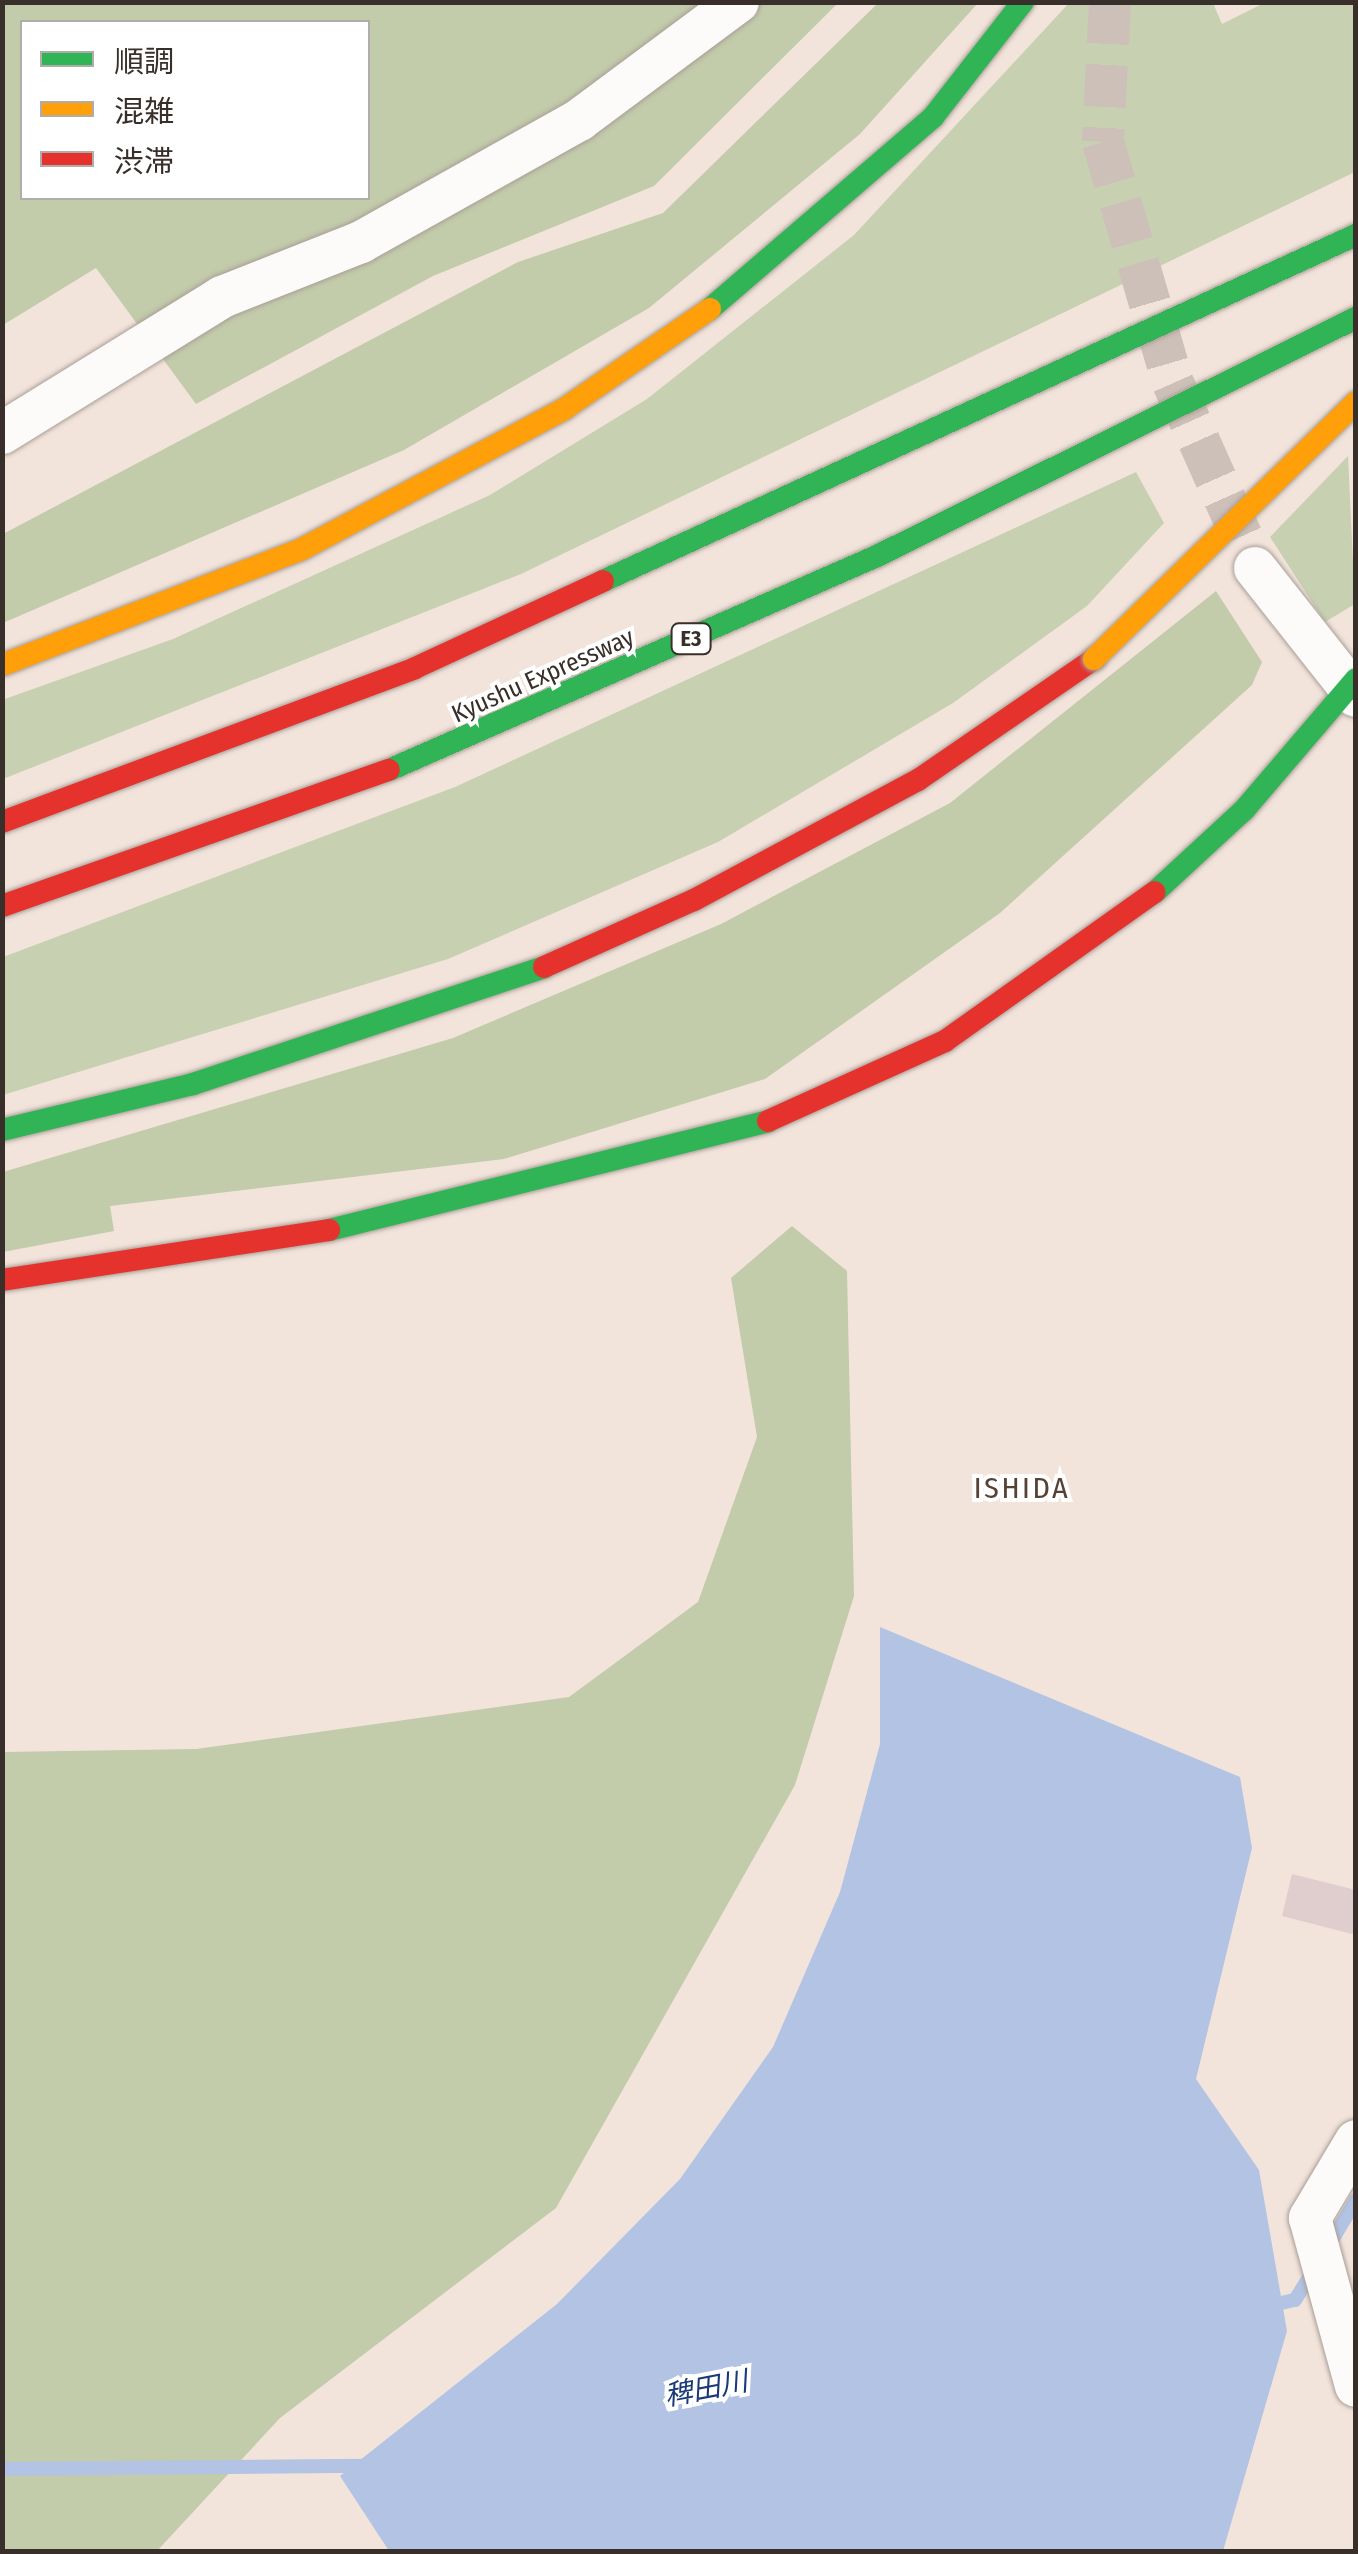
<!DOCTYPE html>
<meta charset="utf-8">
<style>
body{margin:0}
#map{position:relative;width:1358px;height:2554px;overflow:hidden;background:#f2e4db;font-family:"Fira Sans Condensed","Noto Sans JP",sans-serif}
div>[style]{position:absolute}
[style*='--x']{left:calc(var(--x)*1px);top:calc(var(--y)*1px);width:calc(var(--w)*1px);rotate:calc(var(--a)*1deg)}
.green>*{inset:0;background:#c8d0b2}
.forest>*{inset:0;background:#c2cbaa}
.water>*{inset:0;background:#b3c3e4}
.stream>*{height:14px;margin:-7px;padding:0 7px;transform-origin:7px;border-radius:7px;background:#b3c3e4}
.building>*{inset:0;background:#e0cdce}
.street-tunnel>*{height:42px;margin-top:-21px;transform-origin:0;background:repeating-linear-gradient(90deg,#cdc0b8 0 42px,transparent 0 63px)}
.roads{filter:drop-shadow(0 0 2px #a99e97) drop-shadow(0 0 2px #a99e97)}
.street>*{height:42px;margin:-21px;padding:0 21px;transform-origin:21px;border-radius:21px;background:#fdfbfa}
.fast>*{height:22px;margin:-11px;padding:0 11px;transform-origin:11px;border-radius:11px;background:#30b455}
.slow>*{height:22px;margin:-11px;padding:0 11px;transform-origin:11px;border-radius:11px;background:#ff9f0a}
.jam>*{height:22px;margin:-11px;padding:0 11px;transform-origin:11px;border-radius:11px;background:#e5322d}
.bridges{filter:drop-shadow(0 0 2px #a99e97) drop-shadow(0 0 2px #a99e97)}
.slow-bridge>*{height:22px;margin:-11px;padding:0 11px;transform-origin:11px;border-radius:11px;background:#ff9f0a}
span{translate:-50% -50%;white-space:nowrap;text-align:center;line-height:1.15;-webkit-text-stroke:8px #fff;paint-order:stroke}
.shield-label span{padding:2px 8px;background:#fff;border:2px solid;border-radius:8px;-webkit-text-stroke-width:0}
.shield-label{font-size:22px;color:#392f2a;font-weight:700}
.street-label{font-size:25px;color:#392f2a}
.water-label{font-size:28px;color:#193a76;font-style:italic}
.quarter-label{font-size:30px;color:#564236;letter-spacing:2.5px}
.frame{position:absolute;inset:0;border:5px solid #392f2a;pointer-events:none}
.legend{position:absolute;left:20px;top:20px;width:350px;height:180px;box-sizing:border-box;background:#fff;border:2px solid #b0acaa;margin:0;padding:12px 18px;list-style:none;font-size:30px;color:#392f2a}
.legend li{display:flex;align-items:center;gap:20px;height:50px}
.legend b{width:50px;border:2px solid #b0acaa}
</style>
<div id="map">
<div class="green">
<div style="clip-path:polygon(1069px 3px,1213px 3px,1222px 24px,1264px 3px,1355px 3px,1355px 172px,521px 574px,3px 779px,2px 700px,173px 639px,490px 495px,647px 399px,854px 235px)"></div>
<div style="clip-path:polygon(1348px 456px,1355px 604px,1325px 622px,1270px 537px)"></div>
<div style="clip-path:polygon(1136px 472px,1164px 523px,1087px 606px,953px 703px,718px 842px,448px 959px,3px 1095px,3px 957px,455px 787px)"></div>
</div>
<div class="forest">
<div style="clip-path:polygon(evenodd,3px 3px,838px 3px,654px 186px,433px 276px,196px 404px,96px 268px,3px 325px,3px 3px,22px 22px,368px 22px,368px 198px,22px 198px,22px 22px)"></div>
<div style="clip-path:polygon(878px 3px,978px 3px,860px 134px,649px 308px,404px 450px,3px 623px,3px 534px,518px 262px,663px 213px)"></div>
<div style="clip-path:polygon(1216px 591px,1262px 662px,1252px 685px,1000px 913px,765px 1079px,504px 1159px,110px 1206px,114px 1231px,3px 1252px,3px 1172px,453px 1038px,721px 924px,950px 803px)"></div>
<div style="clip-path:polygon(792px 1226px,847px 1271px,854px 1596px,795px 1785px,556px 2208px,280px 2418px,157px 2551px,3px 2551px,3px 1752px,196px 1749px,569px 1697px,698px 1602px,757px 1437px,731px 1278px)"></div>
</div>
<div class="water">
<div style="clip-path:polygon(880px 1627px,1240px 1777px,1252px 1848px,1196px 2079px,1259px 2170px,1287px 2331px,1223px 2551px,389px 2551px,340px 2476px,557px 2304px,680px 2179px,773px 2047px,840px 1892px,880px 1744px)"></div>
</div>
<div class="stream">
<div style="--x:1328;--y:2247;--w:55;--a:-59.2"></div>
<div style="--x:1264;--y:2307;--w:32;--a:-13"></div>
<div style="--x:1295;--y:2300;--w:36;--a:-58"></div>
<div style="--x:2;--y:2469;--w:366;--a:-0.5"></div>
</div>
<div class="building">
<div style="clip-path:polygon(1292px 1874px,1356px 1890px,1356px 1935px,1282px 1916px)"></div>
</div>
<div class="street-tunnel">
<div style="--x:1110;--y:2;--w:140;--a:92.9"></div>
<div style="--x:1103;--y:142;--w:251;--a:73.8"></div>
<div style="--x:1173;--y:383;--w:176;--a:65.9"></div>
</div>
<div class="roads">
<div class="street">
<div style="--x:2;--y:433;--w:259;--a:-31.7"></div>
<div style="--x:222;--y:297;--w:149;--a:-21.6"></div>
<div style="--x:361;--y:242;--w:250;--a:-29.2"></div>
<div style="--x:579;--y:120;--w:198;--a:-36.6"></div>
<div style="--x:1255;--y:568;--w:163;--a:51.7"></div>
<div style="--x:1356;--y:2141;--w:90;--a:120.9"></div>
<div style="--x:1310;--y:2218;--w:174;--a:74.7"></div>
</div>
<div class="fast">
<div style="--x:710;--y:309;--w:294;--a:-40.7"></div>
<div style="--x:933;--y:117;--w:146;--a:-52"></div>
<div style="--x:603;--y:581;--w:829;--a:-24.68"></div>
<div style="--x:389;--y:770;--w:533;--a:-23.68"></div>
<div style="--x:877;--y:556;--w:535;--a:-26.42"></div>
<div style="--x:1155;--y:892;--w:121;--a:-42.7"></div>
<div style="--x:1244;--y:810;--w:172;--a:-49.5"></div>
<div style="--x:2;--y:1130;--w:196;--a:-13.5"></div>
<div style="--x:193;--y:1084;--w:370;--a:-18.4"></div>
<div style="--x:329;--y:1230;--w:452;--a:-13.9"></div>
</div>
<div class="slow">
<div style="--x:2;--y:665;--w:322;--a:-21.1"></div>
<div style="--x:302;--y:549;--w:297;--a:-28.1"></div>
<div style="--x:564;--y:409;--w:177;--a:-34.4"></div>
</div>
<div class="jam">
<div style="--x:2;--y:822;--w:441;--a:-20.4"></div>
<div style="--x:415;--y:668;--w:207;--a:-24.8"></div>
<div style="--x:2;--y:906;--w:410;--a:-19.4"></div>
<div style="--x:544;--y:967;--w:164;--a:-24.1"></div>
<div style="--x:694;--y:900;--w:254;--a:-28.2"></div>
<div style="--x:918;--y:780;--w:214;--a:-34.5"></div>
<div style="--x:768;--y:1121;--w:194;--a:-24.3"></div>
<div style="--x:945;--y:1041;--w:257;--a:-35.4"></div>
<div style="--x:2;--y:1280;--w:331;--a:-8.7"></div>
</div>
</div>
<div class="bridges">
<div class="slow-bridge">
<div style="--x:1094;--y:659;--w:367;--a:-44.4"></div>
</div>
</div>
<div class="shield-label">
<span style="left:691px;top:639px">E3</span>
</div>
<div class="street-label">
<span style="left:543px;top:676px;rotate:-24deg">Kyushu Expressway</span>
</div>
<div class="water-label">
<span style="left:706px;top:2389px;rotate:-11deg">稗田川</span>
</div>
<div class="quarter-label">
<span style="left:1022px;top:1488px">ISHIDA</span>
</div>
<div class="frame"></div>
<ul class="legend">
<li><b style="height:12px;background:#30b455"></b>順調</li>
<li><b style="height:12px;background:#ff9f0a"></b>混雑</li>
<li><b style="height:12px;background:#e5322d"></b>渋滞</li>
</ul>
</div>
